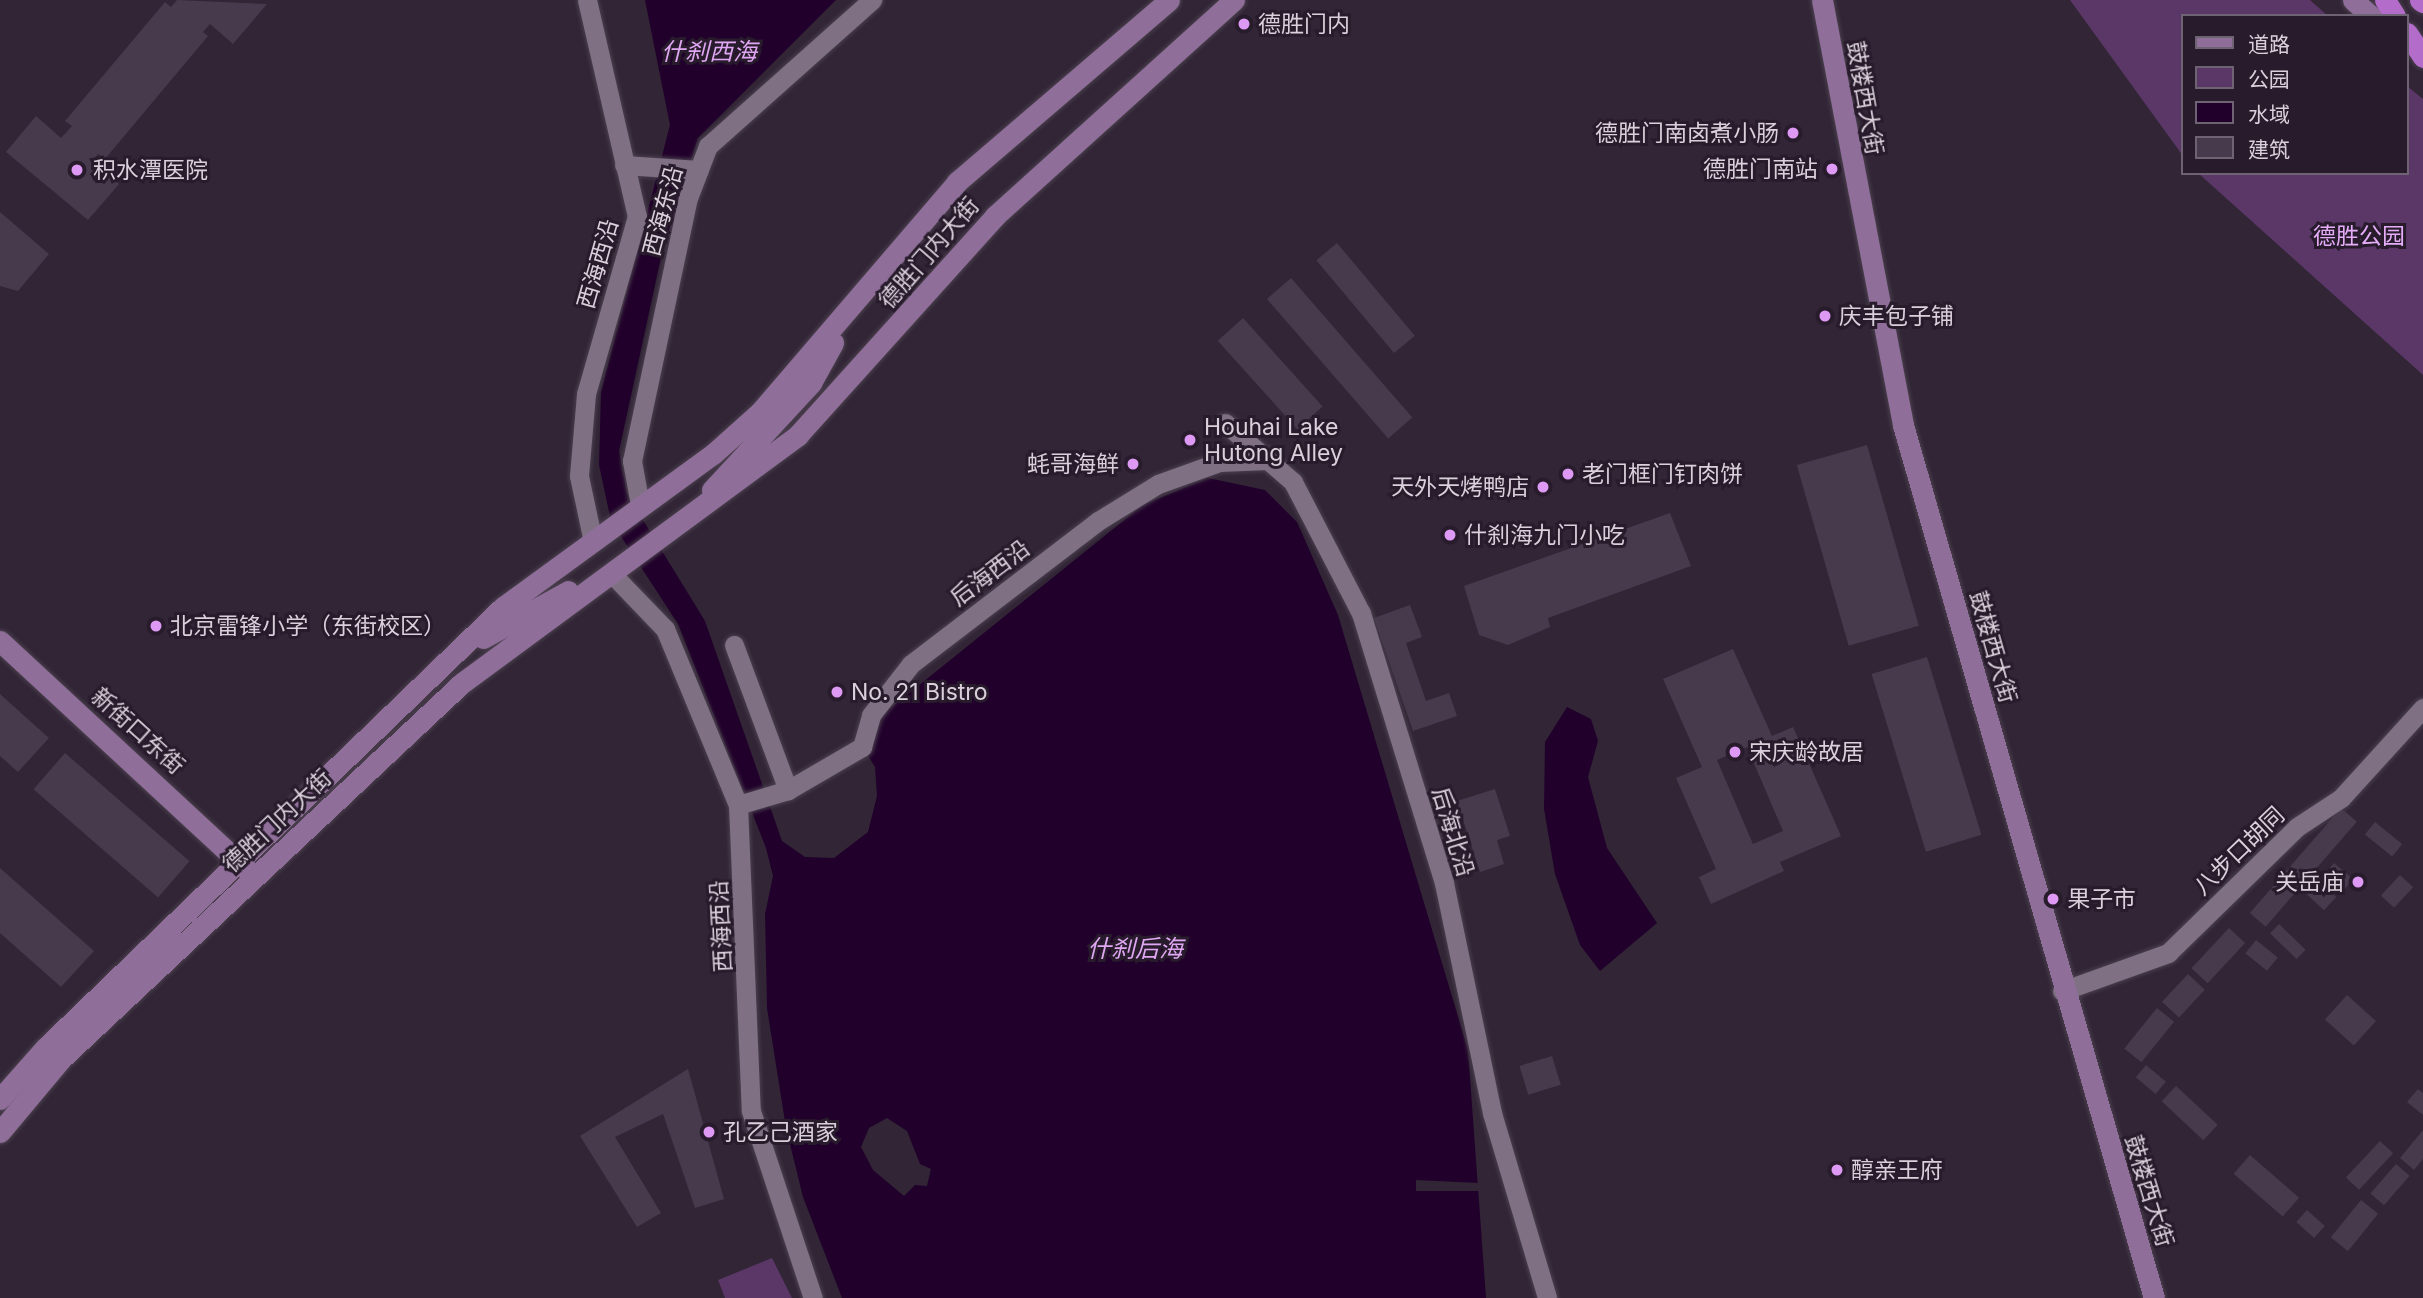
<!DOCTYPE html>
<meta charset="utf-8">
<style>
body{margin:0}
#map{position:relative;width:2423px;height:1298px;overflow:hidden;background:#312536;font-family:Inter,"Noto Sans SC",sans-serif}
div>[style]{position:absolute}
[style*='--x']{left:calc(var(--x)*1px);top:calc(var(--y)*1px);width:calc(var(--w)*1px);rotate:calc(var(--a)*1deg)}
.green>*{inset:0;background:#5a3766}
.water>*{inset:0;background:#21002b}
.pier>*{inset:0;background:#312536}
.building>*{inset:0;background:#473a4c;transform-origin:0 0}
.roads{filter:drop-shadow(0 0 2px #4b404e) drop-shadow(0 0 2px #4b404e)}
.street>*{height:19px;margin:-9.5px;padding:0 9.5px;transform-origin:9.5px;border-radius:9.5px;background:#7f7084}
.secondary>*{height:21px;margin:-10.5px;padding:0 10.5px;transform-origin:10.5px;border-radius:10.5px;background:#8f6f99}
.highway>*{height:21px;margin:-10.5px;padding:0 10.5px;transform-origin:10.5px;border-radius:10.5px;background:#b36cca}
.dots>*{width:19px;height:19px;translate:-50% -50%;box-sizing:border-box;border:4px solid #271b2c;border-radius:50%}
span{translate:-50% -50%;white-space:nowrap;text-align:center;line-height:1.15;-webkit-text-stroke:6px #271b2c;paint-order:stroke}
.poi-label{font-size:23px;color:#d9d0db}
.left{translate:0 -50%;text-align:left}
.right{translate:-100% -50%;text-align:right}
.street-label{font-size:23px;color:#d9d0db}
.park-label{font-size:23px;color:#e5adf8}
.water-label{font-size:24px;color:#dfa6f1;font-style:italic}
.legend{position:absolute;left:2181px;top:14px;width:228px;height:161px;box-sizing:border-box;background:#271b2c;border:2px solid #6e6372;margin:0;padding:9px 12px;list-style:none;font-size:21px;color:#d9d0db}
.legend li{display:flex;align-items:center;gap:14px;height:35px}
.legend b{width:35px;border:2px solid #6e6372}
</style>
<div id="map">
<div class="green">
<div style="clip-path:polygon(2070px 0,2310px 0,2328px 16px,2183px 16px,2183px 156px)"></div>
<div style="clip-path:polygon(2407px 86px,2423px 99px,2423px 375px,2198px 173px,2407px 173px)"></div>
<div style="clip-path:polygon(772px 1258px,792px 1298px,725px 1298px,718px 1280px)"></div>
</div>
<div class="water">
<div style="clip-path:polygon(evenodd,645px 0,836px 0,698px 138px,662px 253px,619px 451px,627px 494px,705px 621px,782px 841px,805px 857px,834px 858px,868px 832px,877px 796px,875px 767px,867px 754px,877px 719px,1143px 505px,1208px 478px,1265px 490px,1297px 522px,1338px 615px,1468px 1050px,1486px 1298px,842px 1298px,803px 1197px,786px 1128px,767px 1008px,765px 914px,773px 876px,766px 848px,678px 624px,611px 521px,599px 465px,601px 392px,670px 125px,645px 0,887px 1118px,907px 1131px,920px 1164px,931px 1169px,927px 1186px,915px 1185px,904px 1196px,873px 1170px,861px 1147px,869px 1128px,887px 1118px)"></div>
<div style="clip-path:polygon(1567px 707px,1591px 719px,1598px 741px,1588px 777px,1607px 848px,1657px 923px,1600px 971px,1580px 945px,1555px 874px,1544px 809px,1545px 742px)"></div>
</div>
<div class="pier">
<div style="clip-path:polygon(1416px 1180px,1479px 1183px,1479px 1191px,1416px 1191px)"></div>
</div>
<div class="building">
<div style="clip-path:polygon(177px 0,267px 4px,233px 44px,210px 24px,203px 32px,208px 36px,105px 159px,98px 154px,92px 161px,119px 184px,88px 220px,6px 152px,36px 116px,61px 138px,72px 126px,65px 121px,165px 2px,171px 7px)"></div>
<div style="clip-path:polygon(0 212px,49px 254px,18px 291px,0 286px)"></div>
<div style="left:1337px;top:243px;width:121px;height:27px;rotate:50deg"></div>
<div style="left:1291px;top:278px;width:185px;height:32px;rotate:49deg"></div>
<div style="left:1243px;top:318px;width:119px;height:34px;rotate:48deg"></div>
<div style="left:1867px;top:445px;width:188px;height:73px;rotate:74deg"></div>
<div style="clip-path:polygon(1670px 513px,1691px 566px,1548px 618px,1550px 627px,1508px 645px,1479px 635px,1464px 586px)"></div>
<div style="clip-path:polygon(1410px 605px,1422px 637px,1406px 643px,1426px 701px,1449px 693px,1457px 716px,1413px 731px,1374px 618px)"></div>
<div style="clip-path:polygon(evenodd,1733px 649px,1772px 736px,1793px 727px,1841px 836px,1780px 862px,1784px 871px,1711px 904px,1699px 877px,1716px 869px,1676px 778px,1702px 767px,1663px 679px,1733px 649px,1747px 747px,1783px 831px,1753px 844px,1717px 760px,1747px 747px)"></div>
<div style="left:1927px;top:657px;width:186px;height:58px;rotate:73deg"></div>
<div style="clip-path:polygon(0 694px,49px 738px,18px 772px,0 756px)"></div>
<div style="left:65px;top:753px;width:165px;height:48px;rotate:41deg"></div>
<div style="clip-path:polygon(1495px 789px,1510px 836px,1497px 840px,1504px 864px,1480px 872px,1457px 801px)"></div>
<div style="left:2341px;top:808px;width:21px;height:139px;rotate:41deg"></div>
<div style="left:2375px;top:822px;width:35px;height:16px;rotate:39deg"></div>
<div style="left:2334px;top:863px;width:25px;height:18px;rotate:40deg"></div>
<div style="clip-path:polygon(0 868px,94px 951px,61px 987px,0 933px)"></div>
<div style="left:2400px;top:875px;width:18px;height:28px;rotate:43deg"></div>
<div style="left:2318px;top:880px;width:25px;height:18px;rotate:43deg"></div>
<div style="left:2279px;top:924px;width:37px;height:13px;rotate:44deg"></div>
<div style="left:2229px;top:928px;width:22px;height:55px;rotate:43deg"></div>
<div style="left:2256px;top:940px;width:28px;height:17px;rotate:39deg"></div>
<div style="left:2188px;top:974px;width:23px;height:38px;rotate:43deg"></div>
<div style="left:2347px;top:995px;width:39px;height:33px;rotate:42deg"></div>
<div style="left:2157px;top:1008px;width:22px;height:52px;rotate:39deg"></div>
<div style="left:1552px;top:1056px;width:30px;height:34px;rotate:73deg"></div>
<div style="left:2146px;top:1065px;width:26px;height:16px;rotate:40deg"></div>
<div style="clip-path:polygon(688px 1069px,724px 1199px,695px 1208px,663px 1114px,615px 1137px,661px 1213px,637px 1227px,580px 1136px)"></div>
<div style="left:2176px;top:1086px;width:57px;height:21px;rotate:43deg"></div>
<div style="clip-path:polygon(2418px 1089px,2423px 1093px,2423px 1115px,2407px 1102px)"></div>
<div style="clip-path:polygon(2423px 1130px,2423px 1159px,2414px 1170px,2400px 1158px)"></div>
<div style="left:2380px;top:1141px;width:18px;height:50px;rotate:43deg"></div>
<div style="left:2250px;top:1155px;width:65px;height:25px;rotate:41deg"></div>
<div style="left:2396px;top:1164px;width:18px;height:39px;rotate:41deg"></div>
<div style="left:2361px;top:1200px;width:22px;height:48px;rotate:39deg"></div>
<div style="left:2307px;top:1210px;width:24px;height:16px;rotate:42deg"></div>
</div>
<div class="roads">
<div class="street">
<div style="--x:587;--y:0;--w:222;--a:77"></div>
<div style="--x:637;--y:216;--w:185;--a:106"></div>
<div style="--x:586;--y:394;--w:82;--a:94.9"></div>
<div style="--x:579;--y:476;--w:67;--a:78"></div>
<div style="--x:624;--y:165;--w:75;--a:3.8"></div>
<div style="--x:1225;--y:423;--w:90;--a:40.9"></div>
<div style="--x:1293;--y:482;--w:148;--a:62.6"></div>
<div style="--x:1361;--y:613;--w:282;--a:72.9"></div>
<div style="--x:1444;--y:883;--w:235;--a:78.2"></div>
<div style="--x:1492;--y:1113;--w:193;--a:73.4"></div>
<div style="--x:640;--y:505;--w:45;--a:-100.3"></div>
<div style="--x:632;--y:461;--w:269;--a:-78"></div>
<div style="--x:688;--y:198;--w:56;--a:-69"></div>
<div style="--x:708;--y:146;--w:220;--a:-41.7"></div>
<div style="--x:614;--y:576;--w:74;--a:46.1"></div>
<div style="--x:665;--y:629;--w:191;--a:67.5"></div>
<div style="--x:738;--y:805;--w:306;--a:87.6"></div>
<div style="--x:751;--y:1111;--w:197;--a:71.7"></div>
<div style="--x:734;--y:645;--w:155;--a:69.6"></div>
<div style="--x:738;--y:805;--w:52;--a:-16.7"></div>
<div style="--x:788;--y:790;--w:86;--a:-30.2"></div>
<div style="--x:862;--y:747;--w:33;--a:-74"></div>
<div style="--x:871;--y:715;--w:65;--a:-51.9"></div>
<div style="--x:911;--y:664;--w:235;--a:-37.4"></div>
<div style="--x:1098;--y:521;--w:70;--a:-31.7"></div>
<div style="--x:1158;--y:484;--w:65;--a:-19.8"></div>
<div style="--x:1219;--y:462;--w:49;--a:-2.3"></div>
<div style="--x:2062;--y:991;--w:113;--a:-19.7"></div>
<div style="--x:2168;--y:953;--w:180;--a:-44.3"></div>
<div style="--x:2297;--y:827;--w:53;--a:-33.4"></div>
<div style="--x:2341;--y:798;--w:122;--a:-47.7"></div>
</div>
<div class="secondary">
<div style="--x:1822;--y:0;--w:433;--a:79.2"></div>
<div style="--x:1903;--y:425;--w:908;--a:73.96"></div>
<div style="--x:2353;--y:0;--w:24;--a:42"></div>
<div style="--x:712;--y:490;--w:146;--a:-47.2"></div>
<div style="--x:811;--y:383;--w:46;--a:-61.2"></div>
<div style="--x:483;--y:638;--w:97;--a:-28.9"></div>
<div style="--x:0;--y:641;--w:337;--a:42.8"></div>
<div style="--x:0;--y:1099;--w:68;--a:-48.6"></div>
<div style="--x:45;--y:1048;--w:636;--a:-43.92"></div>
<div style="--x:503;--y:607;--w:260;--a:-36.1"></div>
<div style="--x:713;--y:454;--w:63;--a:-41.8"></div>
<div style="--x:760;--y:412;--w:303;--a:-49.4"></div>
<div style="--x:957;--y:182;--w:279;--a:-40.6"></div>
<div style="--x:0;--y:1132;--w:95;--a:-50.1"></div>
<div style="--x:61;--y:1059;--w:550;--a:-43.16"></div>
<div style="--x:462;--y:683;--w:418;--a:-36.4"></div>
<div style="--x:798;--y:435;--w:295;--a:-48"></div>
<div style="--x:995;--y:216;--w:322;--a:-42.1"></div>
</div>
<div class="highway">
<div style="--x:2385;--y:0;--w:19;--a:58"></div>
<div style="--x:2420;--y:0;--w:4;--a:34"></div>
<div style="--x:2407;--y:33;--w:29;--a:56"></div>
</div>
</div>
<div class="dots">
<div style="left:1244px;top:24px;background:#dd99f3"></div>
<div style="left:1793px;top:133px;background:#dd99f3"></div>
<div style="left:1832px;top:169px;background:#dd99f3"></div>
<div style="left:77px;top:170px;background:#dd99f3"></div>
<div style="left:1825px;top:316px;background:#dd99f3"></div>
<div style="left:1190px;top:440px;background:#dd99f3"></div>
<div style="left:1133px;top:464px;background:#dd99f3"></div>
<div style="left:1568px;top:474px;background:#dd99f3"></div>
<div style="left:1543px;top:487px;background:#dd99f3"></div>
<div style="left:1450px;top:535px;background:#dd99f3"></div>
<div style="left:156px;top:626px;background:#dd99f3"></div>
<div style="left:837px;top:692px;background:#dd99f3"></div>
<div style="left:1735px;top:752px;background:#dd99f3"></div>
<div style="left:2358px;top:882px;background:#dd99f3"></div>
<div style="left:2053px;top:899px;background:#dd99f3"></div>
<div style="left:709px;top:1132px;background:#dd99f3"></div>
<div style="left:1837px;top:1170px;background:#dd99f3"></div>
</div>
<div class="poi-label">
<span class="left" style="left:1258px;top:24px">德胜门内</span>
<span class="right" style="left:1779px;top:133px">德胜门南卤煮小肠</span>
<span class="right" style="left:1818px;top:169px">德胜门南站</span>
<span class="left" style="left:93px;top:170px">积水潭医院</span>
<span class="left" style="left:1839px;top:316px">庆丰包子铺</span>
<span class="left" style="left:1204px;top:440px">Houhai Lake<br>Hutong Alley</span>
<span class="right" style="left:1119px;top:464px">蚝哥海鲜</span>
<span class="left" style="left:1582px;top:474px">老门框门钉肉饼</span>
<span class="right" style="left:1529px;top:487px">天外天烤鸭店</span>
<span class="left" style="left:1464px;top:535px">什刹海九门小吃</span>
<span class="left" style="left:170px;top:626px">北京雷锋小学（东街校区）</span>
<span class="left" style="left:851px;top:692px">No. 21 Bistro</span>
<span class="left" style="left:1749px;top:752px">宋庆龄故居</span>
<span class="right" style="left:2344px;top:882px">关岳庙</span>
<span class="left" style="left:2067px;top:899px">果子市</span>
<span class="left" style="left:723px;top:1132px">孔乙己酒家</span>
<span class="left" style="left:1851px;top:1170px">醇亲王府</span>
</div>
<div class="street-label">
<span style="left:1865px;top:98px;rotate:80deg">鼓楼西大街</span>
<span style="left:663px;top:211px;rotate:-75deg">西海东沿</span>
<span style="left:929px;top:253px;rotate:-49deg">德胜门内大街</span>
<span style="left:598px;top:264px;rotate:-74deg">西海西沿</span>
<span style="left:990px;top:573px;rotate:-37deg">后海西沿</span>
<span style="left:1993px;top:647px;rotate:74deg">鼓楼西大街</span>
<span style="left:138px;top:731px;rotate:42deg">新街口东街</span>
<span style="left:277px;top:821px;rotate:-43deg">德胜门内大街</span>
<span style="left:1453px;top:832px;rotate:73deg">后海北沿</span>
<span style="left:2239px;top:851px;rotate:-44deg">八步口胡同</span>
<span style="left:721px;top:926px;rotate:-93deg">西海西沿</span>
<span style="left:2149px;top:1191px;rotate:73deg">鼓楼西大街</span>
</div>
<div class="park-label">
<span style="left:2359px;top:236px">德胜公园</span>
</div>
<div class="water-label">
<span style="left:709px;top:52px">什刹西海</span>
<span style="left:1135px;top:949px">什刹后海</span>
</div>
<ul class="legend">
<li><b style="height:9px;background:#8f6f99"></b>道路</li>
<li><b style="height:19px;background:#5a3766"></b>公园</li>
<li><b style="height:19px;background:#21002b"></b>水域</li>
<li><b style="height:19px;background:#473a4c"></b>建筑</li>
</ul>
</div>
